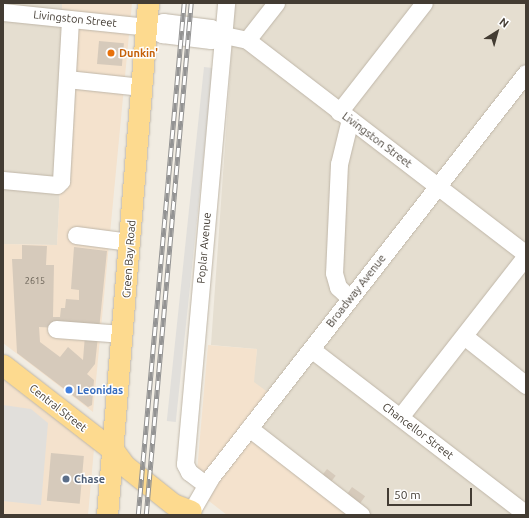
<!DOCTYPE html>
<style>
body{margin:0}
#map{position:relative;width:529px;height:518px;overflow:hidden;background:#f1ece2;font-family:Ubuntu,sans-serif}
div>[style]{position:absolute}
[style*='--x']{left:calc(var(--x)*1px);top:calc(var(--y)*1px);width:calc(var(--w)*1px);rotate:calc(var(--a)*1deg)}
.residential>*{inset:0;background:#e5ded0}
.commercial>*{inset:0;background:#f4e2cd}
.parking>*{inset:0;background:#e1dfdb;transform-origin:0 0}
.building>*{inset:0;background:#d6cabb;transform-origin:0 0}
.roads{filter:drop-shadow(0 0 1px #bfb6a8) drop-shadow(0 0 1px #bfb6a8)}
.minor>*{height:17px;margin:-8.5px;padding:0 8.5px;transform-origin:8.5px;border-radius:8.5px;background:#fff}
.major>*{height:21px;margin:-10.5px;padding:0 10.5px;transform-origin:10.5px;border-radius:10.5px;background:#fdda8f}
.rail>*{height:4.5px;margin-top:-2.25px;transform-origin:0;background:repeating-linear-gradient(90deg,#fff 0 9px,#939393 0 18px);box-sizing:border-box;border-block:1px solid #939393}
.dots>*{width:11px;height:11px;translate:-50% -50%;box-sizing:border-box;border:2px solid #fff;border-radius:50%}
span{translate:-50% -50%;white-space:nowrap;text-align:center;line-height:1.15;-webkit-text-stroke:3px #fff;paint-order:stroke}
.number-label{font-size:9px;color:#686055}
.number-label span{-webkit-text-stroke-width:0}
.street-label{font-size:11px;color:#433c33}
.food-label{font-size:11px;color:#c56008;font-weight:700}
.left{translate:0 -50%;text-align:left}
.shop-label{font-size:11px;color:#366cbe;font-weight:700}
.service-label{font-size:11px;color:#4e5e75;font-weight:700}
.frame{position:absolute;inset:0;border:4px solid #433c33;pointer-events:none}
.north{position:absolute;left:477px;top:12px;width:40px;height:40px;-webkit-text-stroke:3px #fff;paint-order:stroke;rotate:37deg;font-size:11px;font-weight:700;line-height:16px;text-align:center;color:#433c33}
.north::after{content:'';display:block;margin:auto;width:14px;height:18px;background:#433c33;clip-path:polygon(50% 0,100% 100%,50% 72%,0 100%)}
.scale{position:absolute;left:387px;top:488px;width:85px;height:18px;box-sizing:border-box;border:2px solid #433c33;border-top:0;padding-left:5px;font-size:12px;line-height:14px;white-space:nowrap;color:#433c33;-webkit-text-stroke:3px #fff;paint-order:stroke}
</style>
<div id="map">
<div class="residential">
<div style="clip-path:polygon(3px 3px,62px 3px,62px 15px,69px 16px,57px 245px,3px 244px)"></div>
<div style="clip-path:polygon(235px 3px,526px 3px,526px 515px,361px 515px,248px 427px,257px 349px,211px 345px)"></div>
</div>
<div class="commercial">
<div style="clip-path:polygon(62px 3px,132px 3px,93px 412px,3px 343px,3px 244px,57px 245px,69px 17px,62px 16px)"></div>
<div style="clip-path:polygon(208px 345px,257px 349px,254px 382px,273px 396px,248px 426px,361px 515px,227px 515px,205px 498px,197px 471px)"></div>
<div style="clip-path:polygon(3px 379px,94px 449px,88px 515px,3px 515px)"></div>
</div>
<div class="parking">
<div style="left:204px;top:67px;width:9px;height:356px;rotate:6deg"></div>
<div style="clip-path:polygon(3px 405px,31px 409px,48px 423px,41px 505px,3px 501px)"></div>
</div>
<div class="building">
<div style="left:99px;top:41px;width:25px;height:23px;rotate:5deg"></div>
<div style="clip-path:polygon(22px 245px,47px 246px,46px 265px,54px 265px,53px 317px,60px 317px,61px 308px,65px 308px,66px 299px,79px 300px,79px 290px,71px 289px,74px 247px,107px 251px,99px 330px,39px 327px,40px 342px,60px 357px,68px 347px,83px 360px,85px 335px,98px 336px,95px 364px,87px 374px,94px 380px,92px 405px,88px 407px,17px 353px,12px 259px,22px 259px)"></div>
<div style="left:51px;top:453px;width:33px;height:48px;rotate:5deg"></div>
<div style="left:327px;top:469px;width:11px;height:11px;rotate:38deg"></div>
<div style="left:352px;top:487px;width:16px;height:11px;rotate:35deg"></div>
</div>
<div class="roads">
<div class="minor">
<div style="--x:3;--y:12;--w:145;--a:5.9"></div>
<div style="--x:147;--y:27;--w:17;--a:25"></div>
<div style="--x:162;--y:34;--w:49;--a:7"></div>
<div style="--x:211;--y:40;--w:14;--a:-21"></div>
<div style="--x:147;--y:27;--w:17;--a:-17"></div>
<div style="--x:163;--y:22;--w:48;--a:7.1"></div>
<div style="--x:211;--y:28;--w:15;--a:28"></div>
<div style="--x:224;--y:35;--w:24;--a:12"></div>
<div style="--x:247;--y:40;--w:352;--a:37.5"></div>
<div style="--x:247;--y:40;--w:47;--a:-51.9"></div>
<div style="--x:67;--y:79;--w:75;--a:6.1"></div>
<div style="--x:339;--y:112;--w:138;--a:-52.1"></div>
<div style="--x:350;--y:119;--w:46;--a:103.7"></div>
<div style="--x:339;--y:164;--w:109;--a:92.6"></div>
<div style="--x:334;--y:273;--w:15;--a:74"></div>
<div style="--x:338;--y:287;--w:16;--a:43"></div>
<div style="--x:3;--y:180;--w:54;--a:5.3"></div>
<div style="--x:57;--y:185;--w:6;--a:-45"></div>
<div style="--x:61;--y:181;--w:162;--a:-86.8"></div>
<div style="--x:76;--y:235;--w:54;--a:7.4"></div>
<div style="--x:56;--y:329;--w:67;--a:4.3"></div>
<div style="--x:464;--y:336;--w:79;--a:38.3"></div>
<div style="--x:311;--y:349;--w:271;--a:37.5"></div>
<div style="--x:400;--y:417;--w:204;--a:-52"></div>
<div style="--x:249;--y:428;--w:142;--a:37.8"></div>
<div style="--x:205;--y:484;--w:20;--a:-143"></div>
<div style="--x:189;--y:472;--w:9;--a:-117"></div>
<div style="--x:185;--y:464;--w:463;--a:-84.9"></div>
<div style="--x:189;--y:515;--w:44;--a:-59.9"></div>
<div style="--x:211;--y:477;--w:512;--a:-52.06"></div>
</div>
<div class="major">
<div style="--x:3;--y:365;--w:140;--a:37.8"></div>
<div style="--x:114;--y:451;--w:17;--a:54"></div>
<div style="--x:124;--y:465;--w:63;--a:38.5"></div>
<div style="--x:173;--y:504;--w:19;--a:21"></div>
<div style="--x:107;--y:515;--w:514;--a:-85.42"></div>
</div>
</div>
<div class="rail">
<div style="--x:138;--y:515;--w:514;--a:-84.87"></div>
<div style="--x:146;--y:515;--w:514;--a:-84.98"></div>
</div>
<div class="dots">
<div style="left:111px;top:53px;background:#e8710a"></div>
<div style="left:69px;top:390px;background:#3f7fe0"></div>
<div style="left:66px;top:479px;background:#5c6f8a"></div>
</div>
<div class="number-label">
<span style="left:35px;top:281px">2615</span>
</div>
<div class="street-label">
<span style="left:75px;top:19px;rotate:6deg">Livingston Street</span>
<span style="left:377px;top:140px;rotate:37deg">Livingston Street</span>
<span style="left:204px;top:248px;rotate:-85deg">Poplar Avenue</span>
<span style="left:129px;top:259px;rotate:-86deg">Green Bay Road</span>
<span style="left:356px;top:291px;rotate:-52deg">Broadway Avenue</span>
<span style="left:58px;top:408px;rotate:38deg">Central Street</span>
<span style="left:418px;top:431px;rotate:37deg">Chancellor Street</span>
</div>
<div class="food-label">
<span class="left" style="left:119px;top:53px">Dunkin'</span>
</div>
<div class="shop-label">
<span class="left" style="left:77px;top:390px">Leonidas</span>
</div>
<div class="service-label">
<span class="left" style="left:74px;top:479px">Chase</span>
</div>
<div class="frame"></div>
<div class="north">N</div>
<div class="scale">50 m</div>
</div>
